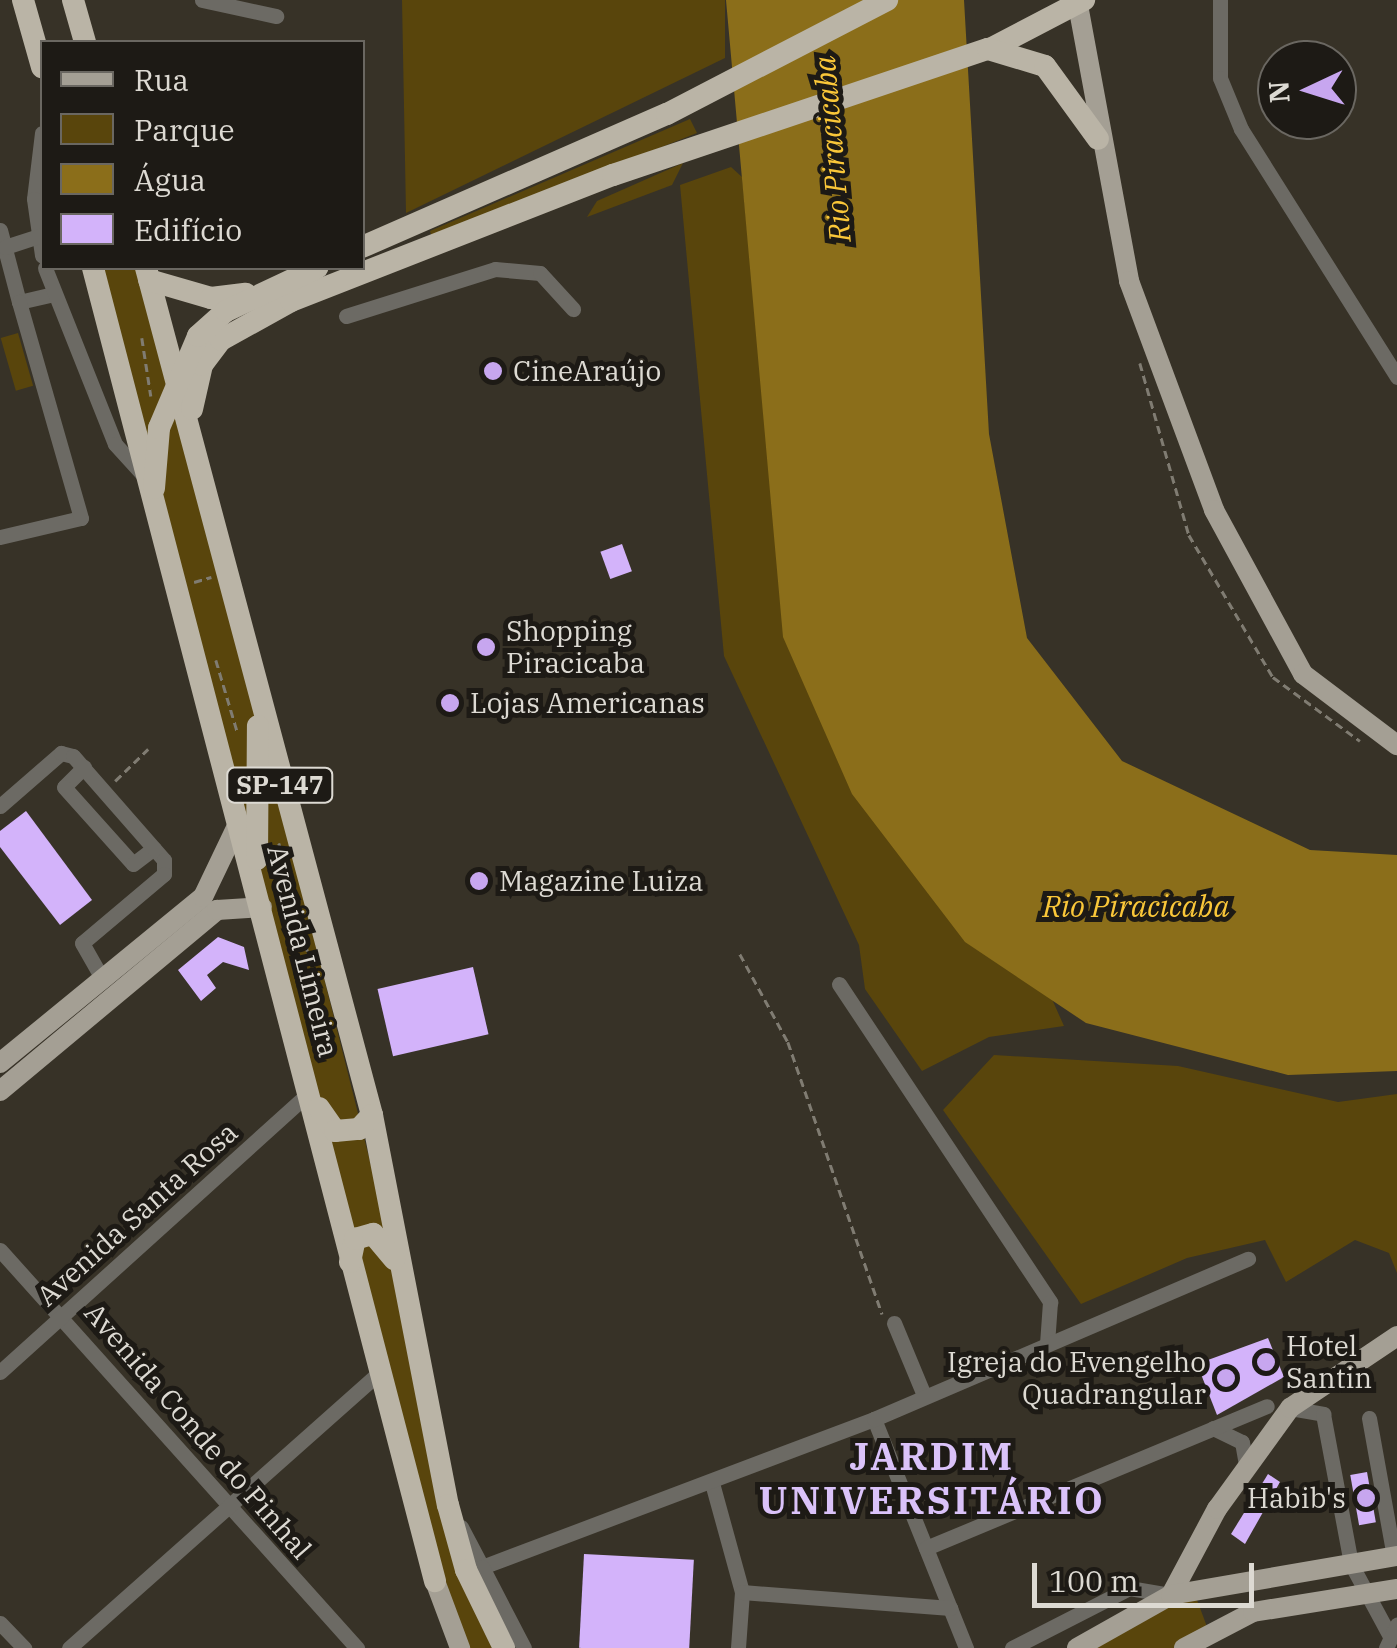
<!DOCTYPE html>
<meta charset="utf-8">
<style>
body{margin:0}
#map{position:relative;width:1397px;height:1648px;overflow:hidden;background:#373227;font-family:"IBM Plex Serif",serif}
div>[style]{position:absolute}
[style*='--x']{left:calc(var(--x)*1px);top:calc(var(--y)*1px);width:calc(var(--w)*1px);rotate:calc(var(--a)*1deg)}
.green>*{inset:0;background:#59450c;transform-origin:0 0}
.water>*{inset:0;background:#8b6e1a}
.building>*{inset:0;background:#d3b3fa;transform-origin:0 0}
.path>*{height:2.5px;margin-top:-1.25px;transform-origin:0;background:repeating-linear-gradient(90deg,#807c72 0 8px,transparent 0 13px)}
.minor>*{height:15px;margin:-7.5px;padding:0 7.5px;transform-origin:7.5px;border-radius:7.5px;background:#6c6a64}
.major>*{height:20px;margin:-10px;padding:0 10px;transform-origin:10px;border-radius:10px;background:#a49f94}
.highway>*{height:22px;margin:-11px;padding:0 11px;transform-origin:11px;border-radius:11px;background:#bab4a6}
.dots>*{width:28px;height:28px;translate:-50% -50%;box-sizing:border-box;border:5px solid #1d1a15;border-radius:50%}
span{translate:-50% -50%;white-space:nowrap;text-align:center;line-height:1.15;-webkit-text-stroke:10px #1d1a15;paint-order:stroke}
.shield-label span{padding:2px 8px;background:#1d1a15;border:2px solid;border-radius:8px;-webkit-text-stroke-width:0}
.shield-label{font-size:25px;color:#dddad3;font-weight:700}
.poi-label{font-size:28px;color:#dddad3}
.left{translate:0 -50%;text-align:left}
.right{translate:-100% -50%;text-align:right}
.street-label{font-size:28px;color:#dddad3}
.water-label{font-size:30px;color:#fac739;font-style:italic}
.district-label{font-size:38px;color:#dac2f9;font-weight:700;letter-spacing:2.5px}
.legend{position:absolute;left:40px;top:40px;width:325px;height:230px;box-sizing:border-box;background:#1d1a15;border:2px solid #6a6761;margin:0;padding:12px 18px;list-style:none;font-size:30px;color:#dddad3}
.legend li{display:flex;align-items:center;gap:20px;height:50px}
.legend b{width:50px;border:2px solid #6a6761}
.north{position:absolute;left:1257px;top:40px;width:100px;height:100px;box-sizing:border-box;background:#1d1a15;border:2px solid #6a6761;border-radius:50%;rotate:266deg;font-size:28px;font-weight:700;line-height:40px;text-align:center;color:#dddad3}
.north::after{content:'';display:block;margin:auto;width:35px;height:45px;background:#c7a6ef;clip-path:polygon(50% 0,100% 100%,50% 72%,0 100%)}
.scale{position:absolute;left:1032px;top:1563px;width:222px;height:45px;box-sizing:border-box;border:5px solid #dddad3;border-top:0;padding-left:12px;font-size:30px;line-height:35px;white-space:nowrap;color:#dddad3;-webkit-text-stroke:8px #1d1a15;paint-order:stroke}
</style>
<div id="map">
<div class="green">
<div style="clip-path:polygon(402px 0,725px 0,725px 58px,406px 213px)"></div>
<div style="clip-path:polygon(690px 119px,697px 133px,432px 238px,430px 231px)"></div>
<div style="clip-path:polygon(683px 163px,672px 185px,587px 217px,597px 201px)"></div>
<div style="clip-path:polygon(731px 167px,742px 177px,758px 343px,1064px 1026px,989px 1037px,922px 1071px,865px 989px,859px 945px,724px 656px,680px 185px)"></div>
<div style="clip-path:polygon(93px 268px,146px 268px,492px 1648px,460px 1648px)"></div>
<div style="left:18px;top:333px;width:55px;height:18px;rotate:74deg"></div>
<div style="clip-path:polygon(994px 1055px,1178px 1066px,1338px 1102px,1397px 1094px,1397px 1273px,1389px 1253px,1355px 1240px,1286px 1282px,1265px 1240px,1187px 1258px,1081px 1304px,943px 1110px)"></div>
<div style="clip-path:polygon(1194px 1592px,1209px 1632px,1186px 1648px,1079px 1648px)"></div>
</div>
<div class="water">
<div style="clip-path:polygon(726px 0,964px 0,989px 434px,1027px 638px,1122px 761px,1310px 850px,1397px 855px,1397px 1071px,1288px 1075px,1086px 1023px,965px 942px,852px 794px,783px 637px)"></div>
</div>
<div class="building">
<div style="left:622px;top:544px;width:29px;height:23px;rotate:70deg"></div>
<div style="clip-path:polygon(26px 811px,92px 900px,60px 925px,0 847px,0 831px)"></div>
<div style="clip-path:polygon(218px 937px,244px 947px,249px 970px,223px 962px,207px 975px,216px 988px,201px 1001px,178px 970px)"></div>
<div style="left:473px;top:967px;width:69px;height:98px;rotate:77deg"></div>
<div style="clip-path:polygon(1268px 1338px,1284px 1377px,1217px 1415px,1197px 1364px)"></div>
<div style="left:1367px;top:1472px;width:51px;height:17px;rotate:80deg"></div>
<div style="clip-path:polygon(1268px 1474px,1280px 1482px,1245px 1544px,1231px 1534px)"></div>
<div style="left:584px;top:1554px;width:110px;height:94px;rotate:3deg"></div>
</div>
<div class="path">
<div style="--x:142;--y:338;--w:59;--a:81.2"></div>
<div style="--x:1140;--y:363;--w:179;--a:74.1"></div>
<div style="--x:1189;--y:535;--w:165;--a:59.4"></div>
<div style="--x:1273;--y:677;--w:108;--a:36.3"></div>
<div style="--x:194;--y:582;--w:18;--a:-16"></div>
<div style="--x:216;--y:660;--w:77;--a:73.4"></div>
<div style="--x:115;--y:781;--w:46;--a:-44.1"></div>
<div style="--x:279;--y:843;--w:172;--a:75.2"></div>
<div style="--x:740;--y:954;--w:100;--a:61.4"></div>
<div style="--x:788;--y:1042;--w:288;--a:70.9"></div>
</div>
<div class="minor">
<div style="--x:202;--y:0;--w:76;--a:12.2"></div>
<div style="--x:1220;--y:0;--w:78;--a:90"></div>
<div style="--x:1220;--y:78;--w:55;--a:67.6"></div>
<div style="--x:1241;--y:129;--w:293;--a:57.8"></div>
<div style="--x:42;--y:133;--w:66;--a:96.9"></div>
<div style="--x:34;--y:199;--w:57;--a:81.9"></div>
<div style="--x:0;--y:230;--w:74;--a:75.2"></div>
<div style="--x:19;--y:302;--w:35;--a:-13"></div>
<div style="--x:5;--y:247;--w:36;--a:-18"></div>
<div style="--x:45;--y:268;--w:189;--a:68.3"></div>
<div style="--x:115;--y:444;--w:45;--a:47.7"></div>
<div style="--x:346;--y:316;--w:156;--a:-17.5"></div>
<div style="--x:495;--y:269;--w:45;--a:5.1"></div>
<div style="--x:540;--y:273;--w:49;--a:47.5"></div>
<div style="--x:0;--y:537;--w:83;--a:-13.2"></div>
<div style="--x:81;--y:518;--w:225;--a:-106"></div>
<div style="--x:84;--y:767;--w:28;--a:135"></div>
<div style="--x:64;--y:787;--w:103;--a:48.1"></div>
<div style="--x:133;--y:864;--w:26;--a:-37"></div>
<div style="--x:0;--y:806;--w:81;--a:-41"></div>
<div style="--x:61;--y:753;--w:12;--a:14"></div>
<div style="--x:73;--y:756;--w:138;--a:48.8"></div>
<div style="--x:164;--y:860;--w:14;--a:90"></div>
<div style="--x:164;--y:874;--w:107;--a:139.9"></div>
<div style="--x:82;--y:943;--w:43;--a:60.4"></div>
<div style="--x:839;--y:984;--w:382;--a:56.4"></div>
<div style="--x:1050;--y:1302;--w:42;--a:94.1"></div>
<div style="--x:0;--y:1250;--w:535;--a:48.11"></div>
<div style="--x:894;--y:1323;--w:78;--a:67.4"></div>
<div style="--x:0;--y:1372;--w:415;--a:-42.1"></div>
<div style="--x:1290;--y:1408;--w:34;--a:10"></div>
<div style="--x:1323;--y:1414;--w:153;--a:79.4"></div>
<div style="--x:1351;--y:1564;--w:84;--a:61.6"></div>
<div style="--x:1369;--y:1418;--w:141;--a:79.8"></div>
<div style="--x:874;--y:1419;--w:247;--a:68.1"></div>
<div style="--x:1213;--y:1428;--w:32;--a:26"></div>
<div style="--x:1242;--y:1442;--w:22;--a:80"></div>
<div style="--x:712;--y:1483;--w:113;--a:74.6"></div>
<div style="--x:742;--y:1592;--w:56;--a:94.1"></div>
<div style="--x:461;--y:1527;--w:45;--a:62.3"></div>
<div style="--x:482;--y:1567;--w:419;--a:-20.7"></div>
<div style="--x:874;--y:1419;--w:407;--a:-23.2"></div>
<div style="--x:926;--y:1548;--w:369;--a:-22.6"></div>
<div style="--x:482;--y:1567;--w:91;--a:62.6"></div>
<div style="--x:742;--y:1592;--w:209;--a:4.4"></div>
<div style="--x:0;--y:1623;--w:35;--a:46"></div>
<div style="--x:69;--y:1648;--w:411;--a:-41.6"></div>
<div style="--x:1012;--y:1648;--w:131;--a:-27.1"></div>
<div style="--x:1129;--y:1588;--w:43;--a:9.5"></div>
<div style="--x:1386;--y:1648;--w:26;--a:-65"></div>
</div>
<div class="major">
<div style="--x:1078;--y:5;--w:281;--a:79.5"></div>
<div style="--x:1129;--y:281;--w:244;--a:69.6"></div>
<div style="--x:1214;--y:510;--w:187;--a:61.5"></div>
<div style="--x:1303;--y:674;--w:118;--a:37.1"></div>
<div style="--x:0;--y:1063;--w:262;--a:-39.3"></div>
<div style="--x:203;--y:897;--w:83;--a:-64.4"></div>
<div style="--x:0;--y:1091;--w:283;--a:-39.8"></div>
<div style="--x:217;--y:910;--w:45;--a:-3.8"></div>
<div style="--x:435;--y:1581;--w:72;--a:69.5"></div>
<div style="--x:1171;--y:1595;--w:98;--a:-61.9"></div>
<div style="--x:1217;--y:1509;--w:125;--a:-54.1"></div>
<div style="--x:1290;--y:1408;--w:129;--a:-33.9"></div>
<div style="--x:1077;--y:1648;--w:108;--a:-29.4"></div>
<div style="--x:1171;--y:1595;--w:229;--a:-9.8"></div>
<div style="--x:1184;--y:1648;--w:78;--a:-27.6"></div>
<div style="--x:1253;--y:1612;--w:146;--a:-9.1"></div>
</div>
<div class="highway">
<div style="--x:23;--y:0;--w:70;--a:74.2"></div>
<div style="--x:73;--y:0;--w:44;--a:74.1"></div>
<div style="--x:992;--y:48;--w:104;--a:-27.6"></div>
<div style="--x:362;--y:247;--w:333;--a:-23.6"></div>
<div style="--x:667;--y:114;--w:248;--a:-27.4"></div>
<div style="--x:93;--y:268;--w:1357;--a:75.4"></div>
<div style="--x:146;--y:268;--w:877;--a:75.06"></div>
<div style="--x:372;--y:1115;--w:397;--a:79"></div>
<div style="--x:448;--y:1505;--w:67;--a:74.5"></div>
<div style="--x:466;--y:1570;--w:87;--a:64"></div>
<div style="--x:149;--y:280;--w:65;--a:16.2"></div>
<div style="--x:211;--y:298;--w:35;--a:-7"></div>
<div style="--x:192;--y:409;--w:45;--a:-77.2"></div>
<div style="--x:202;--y:365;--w:31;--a:-53"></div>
<div style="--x:221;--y:340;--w:80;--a:-29.1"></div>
<div style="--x:291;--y:301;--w:346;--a:-21.4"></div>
<div style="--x:613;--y:175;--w:396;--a:-18.6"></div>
<div style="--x:988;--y:49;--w:59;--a:16.6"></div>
<div style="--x:1045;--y:66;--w:90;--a:54"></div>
<div style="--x:154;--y:488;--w:60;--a:-85.2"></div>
<div style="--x:159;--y:428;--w:100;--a:-67"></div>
<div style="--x:198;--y:336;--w:38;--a:-42"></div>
<div style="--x:226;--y:311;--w:101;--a:-25.3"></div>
<div style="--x:257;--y:859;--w:133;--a:-89.6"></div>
<div style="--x:319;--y:1108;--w:28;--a:55"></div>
<div style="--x:335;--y:1131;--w:24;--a:-5"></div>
<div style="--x:359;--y:1129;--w:19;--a:-47"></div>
<div style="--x:350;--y:1262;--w:24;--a:-78"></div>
<div style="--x:355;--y:1239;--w:19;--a:-16"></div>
<div style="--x:373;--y:1234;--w:33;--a:50"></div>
</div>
<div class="dots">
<div style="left:493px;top:371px;background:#c7a6ef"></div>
<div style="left:486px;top:647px;background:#c7a6ef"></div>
<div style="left:450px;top:703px;background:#c7a6ef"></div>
<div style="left:479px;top:881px;background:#c7a6ef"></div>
<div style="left:1266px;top:1362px;background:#c7a6ef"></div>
<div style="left:1226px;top:1378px;background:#c7a6ef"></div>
<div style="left:1366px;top:1498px;background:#c7a6ef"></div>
</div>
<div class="shield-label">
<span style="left:280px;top:785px">SP-147</span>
</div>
<div class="poi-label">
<span class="left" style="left:513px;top:371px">CineAraújo</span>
<span class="left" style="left:506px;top:647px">Shopping<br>Piracicaba</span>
<span class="left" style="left:470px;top:703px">Lojas Americanas</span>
<span class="left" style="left:499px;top:881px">Magazine Luiza</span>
<span class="left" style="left:1286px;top:1362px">Hotel<br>Santin</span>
<span class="right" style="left:1206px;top:1378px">Igreja do Evengelho<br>Quadrangular</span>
<span class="right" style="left:1346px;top:1498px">Habib's</span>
</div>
<div class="street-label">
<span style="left:303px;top:951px;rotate:76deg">Avenida Limeira</span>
<span style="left:137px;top:1214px;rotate:-42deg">Avenida Santa Rosa</span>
<span style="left:198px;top:1431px;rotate:49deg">Avenida Conde do Pinhal</span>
</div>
<div class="water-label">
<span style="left:832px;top:149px;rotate:-95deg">Rio Piracicaba</span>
<span style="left:1136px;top:906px">Rio Piracicaba</span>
</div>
<div class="district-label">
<span style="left:932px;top:1478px">JARDIM<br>UNIVERSITÁRIO</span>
</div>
<ul class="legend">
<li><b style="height:12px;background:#a49f94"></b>Rua</li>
<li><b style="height:28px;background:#59450c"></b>Parque</li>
<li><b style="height:28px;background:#8b6e1a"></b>Água</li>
<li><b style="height:28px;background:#d3b3fa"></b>Edifício</li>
</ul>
<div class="north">N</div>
<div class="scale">100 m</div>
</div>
